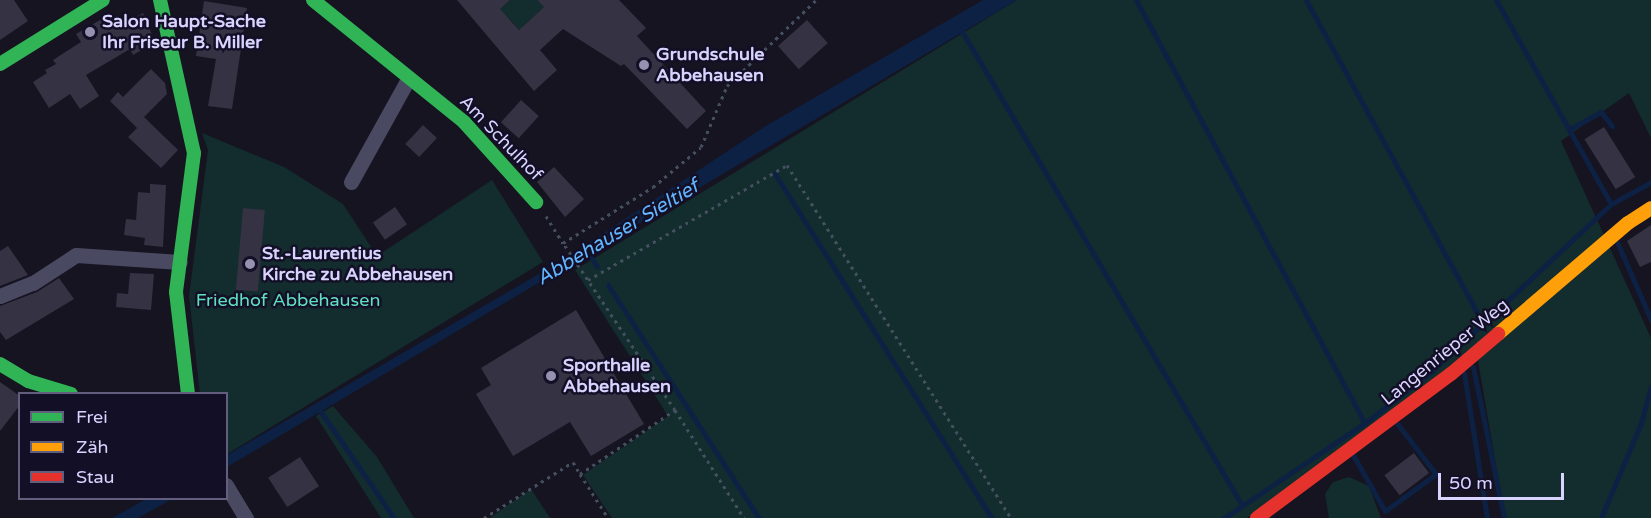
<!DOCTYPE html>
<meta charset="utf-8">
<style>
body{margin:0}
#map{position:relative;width:1651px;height:518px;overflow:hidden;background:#161421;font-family:"Varela Round",sans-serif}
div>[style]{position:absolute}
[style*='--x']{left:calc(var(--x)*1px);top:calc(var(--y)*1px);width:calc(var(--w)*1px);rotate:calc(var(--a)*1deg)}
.green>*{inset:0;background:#132c2d}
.water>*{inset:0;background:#0d2144}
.stream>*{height:5px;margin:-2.5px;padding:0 2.5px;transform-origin:2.5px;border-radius:2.5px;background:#0d2144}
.building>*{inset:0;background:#343243;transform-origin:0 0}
.path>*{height:3px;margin-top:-1.5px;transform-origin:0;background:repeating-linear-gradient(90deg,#44505f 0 3px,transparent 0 7.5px)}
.street>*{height:15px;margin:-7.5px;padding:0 7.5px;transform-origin:7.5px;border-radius:7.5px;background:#4a4962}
.fast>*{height:14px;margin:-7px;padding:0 7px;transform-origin:7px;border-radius:7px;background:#30b455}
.slow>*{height:14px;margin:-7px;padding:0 7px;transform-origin:7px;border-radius:7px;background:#ff9f0a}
.jam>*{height:14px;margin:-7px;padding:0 7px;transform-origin:7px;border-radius:7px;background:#e5322d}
.dots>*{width:16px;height:16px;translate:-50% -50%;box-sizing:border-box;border:3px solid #130f26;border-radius:50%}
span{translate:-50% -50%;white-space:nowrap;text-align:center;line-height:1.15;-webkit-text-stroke:5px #130f26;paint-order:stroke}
.poi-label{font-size:18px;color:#d9d4ff;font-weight:700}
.left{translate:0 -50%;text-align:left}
.street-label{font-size:18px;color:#d9d4ff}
.park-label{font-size:18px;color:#5fe0c0}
.water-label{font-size:20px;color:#62b6ff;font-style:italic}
.legend{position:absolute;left:18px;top:392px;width:210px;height:108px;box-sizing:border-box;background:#130f26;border:2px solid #625e7d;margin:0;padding:8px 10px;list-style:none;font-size:18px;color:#d9d4ff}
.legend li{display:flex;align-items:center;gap:12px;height:30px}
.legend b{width:30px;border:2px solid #625e7d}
.scale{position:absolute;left:1438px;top:473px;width:126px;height:27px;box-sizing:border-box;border:3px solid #d9d4ff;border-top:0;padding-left:8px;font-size:18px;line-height:21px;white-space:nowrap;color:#d9d4ff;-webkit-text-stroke:4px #130f26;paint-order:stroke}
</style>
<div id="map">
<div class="green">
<div style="clip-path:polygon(510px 0,537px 0,544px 7px,519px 30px,509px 18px,505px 22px,496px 12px)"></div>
<div style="clip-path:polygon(1017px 0,1651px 0,1651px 138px,1629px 93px,1561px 141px,1651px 338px,1651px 518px,1505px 518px,1478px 361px,1247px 518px,612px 518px,583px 475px,668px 416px,575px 270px)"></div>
<div style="clip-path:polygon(202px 133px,284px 167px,343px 204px,377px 256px,492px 180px,543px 262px,227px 454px,226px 394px,200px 394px,189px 296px,208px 150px)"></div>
<div style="clip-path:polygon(333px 406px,377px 457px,414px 518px,381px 518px,316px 416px)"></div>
<div style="clip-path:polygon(1349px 477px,1369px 486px,1381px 518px,1329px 518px,1325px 494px,1333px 482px)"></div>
<div style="clip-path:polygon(531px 489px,550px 518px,490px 518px)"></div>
</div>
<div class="water">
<div style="clip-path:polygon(983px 0,1017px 0,227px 467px,227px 455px,563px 260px,764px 127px)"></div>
<div style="clip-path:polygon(148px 498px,172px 499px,138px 518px,112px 518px)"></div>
</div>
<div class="stream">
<div style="--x:1136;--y:0;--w:481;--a:61.6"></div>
<div style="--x:1306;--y:0;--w:366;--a:61.3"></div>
<div style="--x:960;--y:28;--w:554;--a:59.41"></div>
<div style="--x:1570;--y:129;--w:35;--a:-29"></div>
<div style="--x:1601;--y:112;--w:18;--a:52"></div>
<div style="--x:775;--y:174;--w:407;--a:57.8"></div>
<div style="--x:1611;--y:204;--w:46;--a:-28.8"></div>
<div style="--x:1617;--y:242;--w:85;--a:66.4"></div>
<div style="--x:588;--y:252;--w:17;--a:59"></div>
<div style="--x:608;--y:285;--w:278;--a:57.1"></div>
<div style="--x:1473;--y:367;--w:154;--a:78.4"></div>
<div style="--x:1464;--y:373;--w:147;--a:81"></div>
<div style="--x:319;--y:409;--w:132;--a:55.5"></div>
<div style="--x:1353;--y:455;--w:64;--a:60.3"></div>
<div style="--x:1385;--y:511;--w:63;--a:-36"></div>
<div style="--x:1436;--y:474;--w:66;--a:-127.6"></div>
<div style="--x:1224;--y:518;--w:170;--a:-34"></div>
<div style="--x:1365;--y:423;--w:86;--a:-37.9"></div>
<div style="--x:1433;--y:370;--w:243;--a:-43"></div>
<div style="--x:1611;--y:204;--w:234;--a:-119.4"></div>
<div style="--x:1601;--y:518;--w:103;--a:-67.2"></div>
<div style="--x:1641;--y:423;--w:38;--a:-75"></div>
</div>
<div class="building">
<div style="clip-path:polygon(0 0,14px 0,28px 21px,0 40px)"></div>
<div style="clip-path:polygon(457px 0,510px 0,500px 9px,519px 30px,544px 7px,537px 0,619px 0,646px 28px,637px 36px,706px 111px,687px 129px,624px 64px,621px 66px,563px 29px,540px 50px,557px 70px,534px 91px)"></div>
<div style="clip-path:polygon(204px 1px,247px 8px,232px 109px,208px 106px,216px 59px,196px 56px)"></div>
<div style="clip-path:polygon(143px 13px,155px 42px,133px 55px,130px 49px,86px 75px,99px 96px,80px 109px,70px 94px,49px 108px,33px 82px,47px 73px,45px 70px,56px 64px,53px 60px,81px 42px,76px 34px,107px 16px,114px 29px)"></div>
<div style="left:807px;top:20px;width:31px;height:39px;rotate:48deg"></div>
<div style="clip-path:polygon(151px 69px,165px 83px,167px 94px,144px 117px,178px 150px,161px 168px,128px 137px,137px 128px,110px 101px,118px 92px,123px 97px)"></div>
<div style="left:521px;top:100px;width:24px;height:30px;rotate:42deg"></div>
<div style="left:423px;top:125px;width:19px;height:26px;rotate:43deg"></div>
<div style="left:1604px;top:127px;width:59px;height:23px;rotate:58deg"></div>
<div style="clip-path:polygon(554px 167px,584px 199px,565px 217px,537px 182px)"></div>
<div style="clip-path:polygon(150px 184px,166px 185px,163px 247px,144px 245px,145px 238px,124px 235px,126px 219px,136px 220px,138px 192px,150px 193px)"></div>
<div style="left:395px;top:207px;width:21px;height:27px;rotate:55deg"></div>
<div style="left:243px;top:208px;width:22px;height:82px;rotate:5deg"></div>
<div style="clip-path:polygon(1651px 225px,1651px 262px,1640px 267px,1627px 241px)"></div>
<div style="clip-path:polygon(8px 246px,28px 275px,0 286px,0 251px)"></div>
<div style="clip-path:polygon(130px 273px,154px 274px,151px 310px,116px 307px,117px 293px,128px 294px)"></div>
<div style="clip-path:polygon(59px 278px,74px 299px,6px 340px,0 332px,0 306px,37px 292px)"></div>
<div style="clip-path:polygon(576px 310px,644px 424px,591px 456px,570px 422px,513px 456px,476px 394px,491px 385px,481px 368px)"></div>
<div style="clip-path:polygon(0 382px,20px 396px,20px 405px,0 431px)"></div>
<div style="left:1414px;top:453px;width:25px;height:37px;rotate:53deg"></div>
<div style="left:300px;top:457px;width:35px;height:38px;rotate:57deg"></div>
</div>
<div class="path">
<div style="--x:546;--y:216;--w:32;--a:58"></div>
<div style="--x:563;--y:243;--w:106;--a:-31.9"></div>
<div style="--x:653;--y:187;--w:62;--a:-39.8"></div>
<div style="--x:701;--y:147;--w:66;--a:-66.9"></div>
<div style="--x:727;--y:86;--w:124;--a:-44"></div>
<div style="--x:588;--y:280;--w:230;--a:-30"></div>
<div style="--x:787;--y:165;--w:418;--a:57.6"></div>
<div style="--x:675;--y:410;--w:128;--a:57.4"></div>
<div style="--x:580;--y:474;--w:52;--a:57.5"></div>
<div style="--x:484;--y:518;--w:105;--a:-32.2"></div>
<div style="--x:573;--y:462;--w:14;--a:60"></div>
<div style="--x:580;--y:474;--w:115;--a:-34"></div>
<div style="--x:675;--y:410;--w:201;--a:-123.8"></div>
</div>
<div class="street">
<div style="--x:351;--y:182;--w:118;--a:-61"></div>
<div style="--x:0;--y:296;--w:35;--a:-22"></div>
<div style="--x:33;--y:283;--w:51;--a:-33.1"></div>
<div style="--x:76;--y:255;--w:104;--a:3.9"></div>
<div style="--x:226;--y:485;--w:39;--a:59"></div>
</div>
<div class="fast">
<div style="--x:160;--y:0;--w:157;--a:77.5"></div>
<div style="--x:194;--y:153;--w:140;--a:97.4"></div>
<div style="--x:176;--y:292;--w:103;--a:83.3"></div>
<div style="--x:313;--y:0;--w:194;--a:38.9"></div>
<div style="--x:464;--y:122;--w:108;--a:48"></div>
<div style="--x:0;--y:64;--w:121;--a:-31.9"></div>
<div style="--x:0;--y:364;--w:33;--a:31"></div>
<div style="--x:28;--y:381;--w:45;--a:16.8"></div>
</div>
<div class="slow">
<div style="--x:1498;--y:334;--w:171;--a:-40.5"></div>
<div style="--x:1628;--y:223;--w:27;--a:-33"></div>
</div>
<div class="jam">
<div style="--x:1257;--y:518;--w:242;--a:-36.6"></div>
<div style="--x:1451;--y:374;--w:62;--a:-40.4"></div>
</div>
<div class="dots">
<div style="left:90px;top:32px;background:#9591b1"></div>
<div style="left:644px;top:65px;background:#9591b1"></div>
<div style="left:250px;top:264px;background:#9591b1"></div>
<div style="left:551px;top:376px;background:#9591b1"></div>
</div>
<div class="poi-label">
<span class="left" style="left:102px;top:32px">Salon Haupt-Sache<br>Ihr Friseur B. Miller</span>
<span class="left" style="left:656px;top:65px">Grundschule<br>Abbehausen</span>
<span class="left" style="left:262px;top:264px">St.-Laurentius<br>Kirche zu Abbehausen</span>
<span class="left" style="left:563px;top:376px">Sporthalle<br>Abbehausen</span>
</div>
<div class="street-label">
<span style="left:501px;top:138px;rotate:46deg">Am Schulhof</span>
<span style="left:1445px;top:352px;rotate:-39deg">Langenrieper Weg</span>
</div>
<div class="park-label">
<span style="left:288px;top:300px">Friedhof Abbehausen</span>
</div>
<div class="water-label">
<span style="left:618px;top:233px;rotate:-31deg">Abbehauser Sieltief</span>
</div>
<ul class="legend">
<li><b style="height:8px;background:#30b455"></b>Frei</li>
<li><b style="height:8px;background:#ff9f0a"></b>Zäh</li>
<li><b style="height:8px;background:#e5322d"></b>Stau</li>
</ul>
<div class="scale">50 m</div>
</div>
